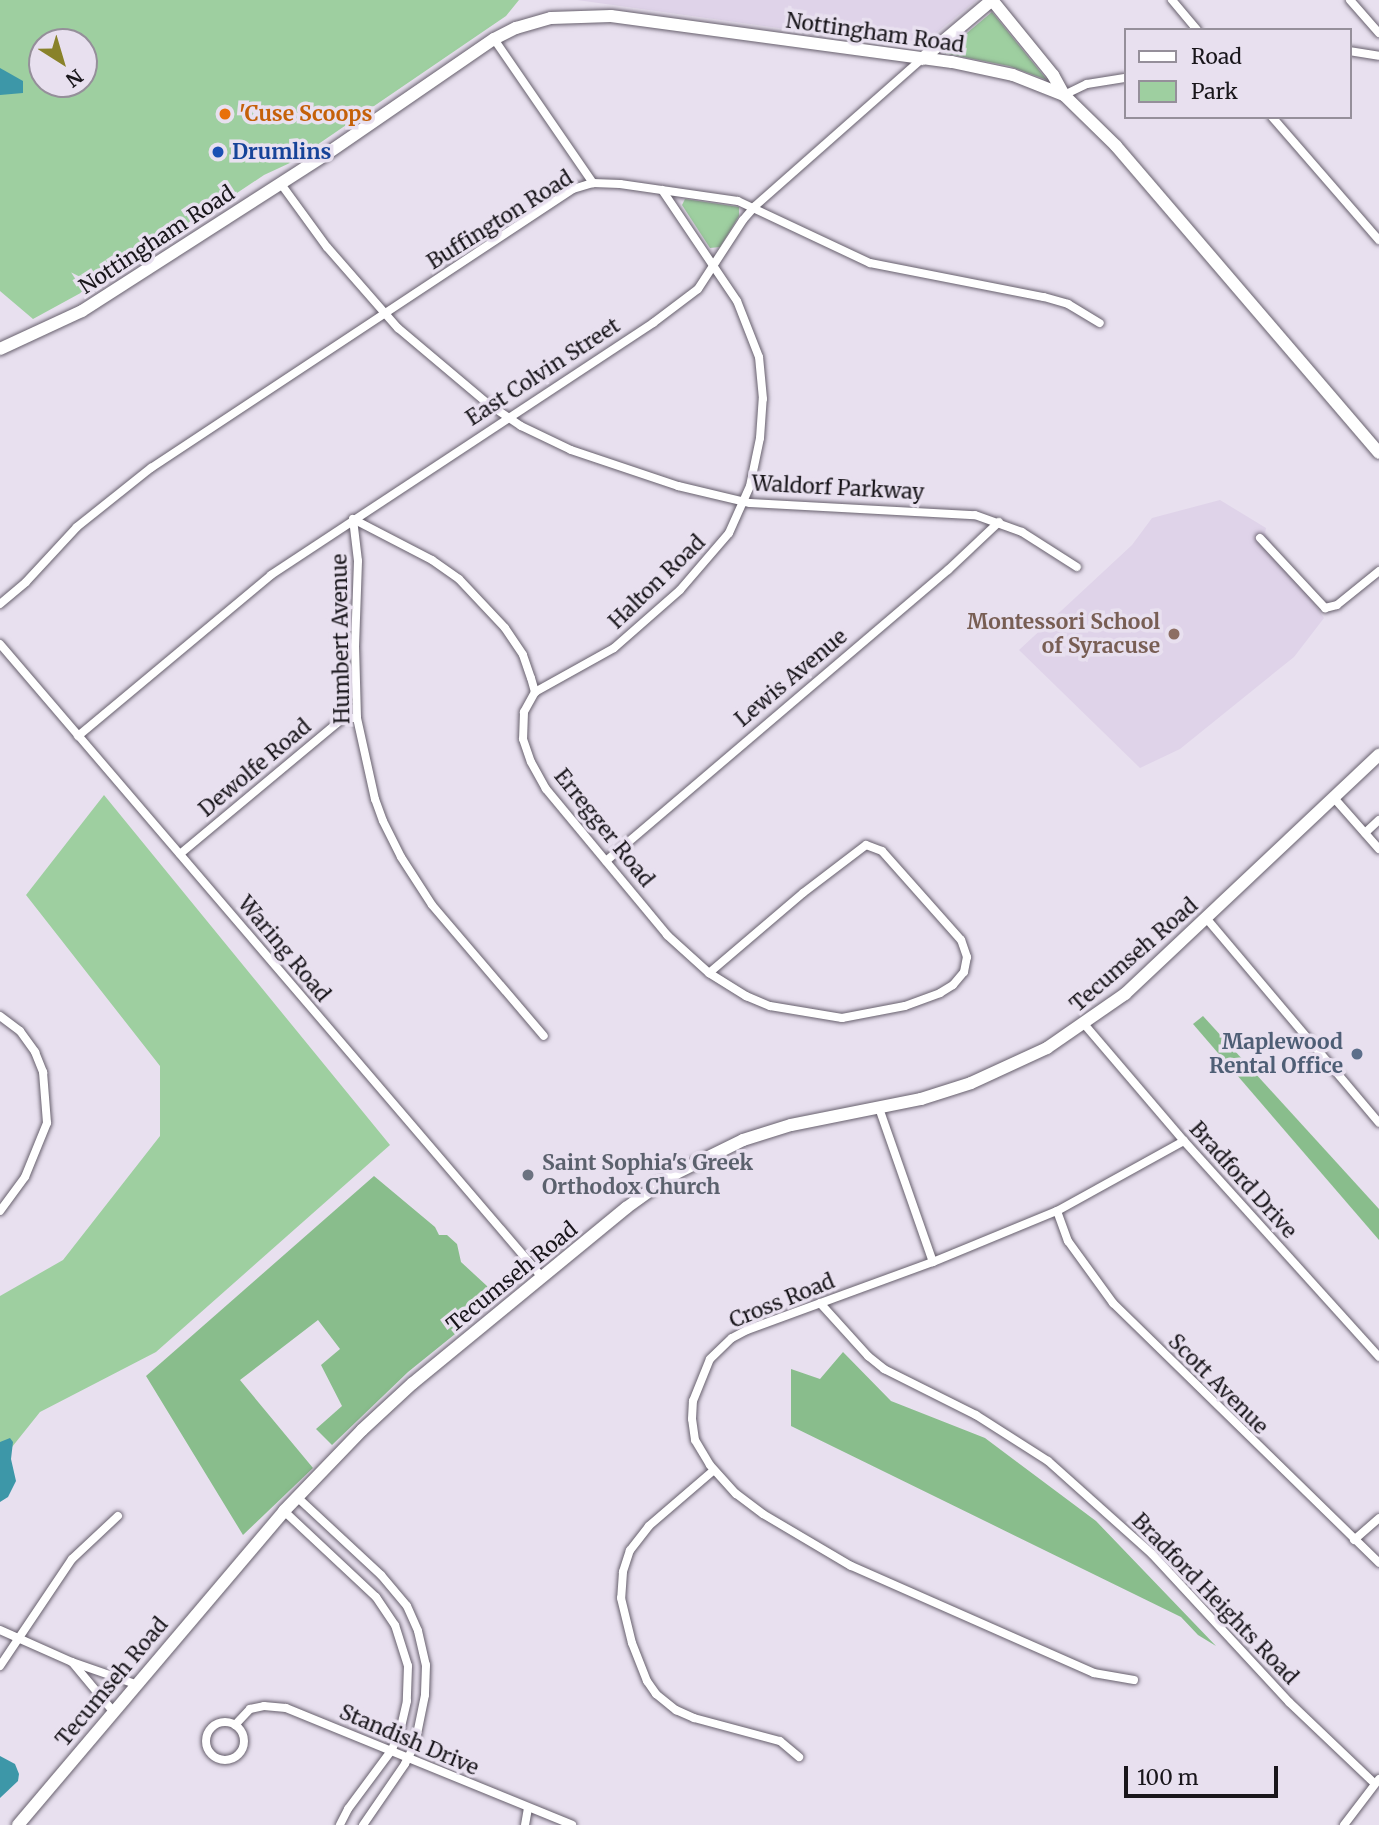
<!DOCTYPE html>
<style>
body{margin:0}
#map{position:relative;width:1379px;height:1825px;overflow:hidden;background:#e8e0ef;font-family:Merriweather,serif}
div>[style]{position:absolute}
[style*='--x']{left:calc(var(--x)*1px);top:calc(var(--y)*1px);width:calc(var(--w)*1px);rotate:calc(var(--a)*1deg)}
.built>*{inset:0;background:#dfd3e9}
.green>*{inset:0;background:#9ecfa0}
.forest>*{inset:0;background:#89bd8c}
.water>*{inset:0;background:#3d97a8}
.roads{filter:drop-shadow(0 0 2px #67606d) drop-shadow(0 0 2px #67606d)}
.street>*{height:8px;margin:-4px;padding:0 4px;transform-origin:4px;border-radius:4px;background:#fff}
.street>.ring{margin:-4px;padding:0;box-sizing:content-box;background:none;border:8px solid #fff;border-radius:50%}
.secondary>*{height:12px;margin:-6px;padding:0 6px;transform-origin:6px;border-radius:6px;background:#fff}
.dots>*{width:19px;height:19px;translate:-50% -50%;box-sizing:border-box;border:4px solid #e8e0ef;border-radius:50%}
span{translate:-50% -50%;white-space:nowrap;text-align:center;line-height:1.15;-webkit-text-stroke:7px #e8e0ef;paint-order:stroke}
.street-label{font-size:21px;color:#19161b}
.food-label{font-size:21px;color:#c56008;font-weight:700}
.left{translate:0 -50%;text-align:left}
.transit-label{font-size:21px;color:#164399;font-weight:700}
.education-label{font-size:21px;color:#785e54;font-weight:700}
.right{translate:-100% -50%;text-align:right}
.service-label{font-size:21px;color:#4e5e75;font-weight:700}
.worship-label{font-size:21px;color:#5b616d;font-weight:700}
.legend{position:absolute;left:1124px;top:28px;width:228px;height:91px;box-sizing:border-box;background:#e8e0ef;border:2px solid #958f9a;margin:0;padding:9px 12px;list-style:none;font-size:21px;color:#19161b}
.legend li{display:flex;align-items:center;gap:14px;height:35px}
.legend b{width:35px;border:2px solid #958f9a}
.north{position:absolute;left:28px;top:28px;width:70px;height:70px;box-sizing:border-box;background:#e8e0ef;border:2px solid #958f9a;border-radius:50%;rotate:143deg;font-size:19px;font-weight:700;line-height:28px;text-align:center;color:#19161b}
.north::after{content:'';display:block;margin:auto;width:24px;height:32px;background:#89822a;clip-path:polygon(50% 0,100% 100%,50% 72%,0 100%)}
.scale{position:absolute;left:1124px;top:1766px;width:154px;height:32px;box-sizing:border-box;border:4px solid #19161b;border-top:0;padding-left:9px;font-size:21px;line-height:24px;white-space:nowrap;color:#19161b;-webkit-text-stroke:5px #e8e0ef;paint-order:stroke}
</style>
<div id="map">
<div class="built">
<div style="clip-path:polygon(577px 0,977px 0,930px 38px,901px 45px)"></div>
<div style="clip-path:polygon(1220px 500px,1266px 528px,1265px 533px,1324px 618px,1294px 657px,1180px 749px,1140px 768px,1019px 650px,1132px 545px,1152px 518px)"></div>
</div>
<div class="green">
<div style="clip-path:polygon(evenodd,0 0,519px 0,506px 16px,292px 162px,264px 175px,119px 272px,33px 319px,0 291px,0 0,42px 42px,84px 42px,84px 84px,42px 84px,42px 42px)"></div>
<div style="clip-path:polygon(992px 12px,1047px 80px,1009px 66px,943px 53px)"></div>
<div style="clip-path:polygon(685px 199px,739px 207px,739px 216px,720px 247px,710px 248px,682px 205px)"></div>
<div style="clip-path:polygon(104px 795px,390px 1145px,156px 1352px,40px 1412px,0 1462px,0 1296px,63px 1260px,160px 1136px,160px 1066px,26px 895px)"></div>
</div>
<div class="forest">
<div style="clip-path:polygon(1203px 1016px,1379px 1209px,1379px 1240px,1193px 1024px)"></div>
<div style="clip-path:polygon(374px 1176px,435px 1227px,439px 1235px,447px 1235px,457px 1244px,461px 1262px,487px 1286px,492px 1295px,491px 1305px,408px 1372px,332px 1445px,316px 1429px,342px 1406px,321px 1365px,340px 1349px,318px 1320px,240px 1380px,313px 1468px,243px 1535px,146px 1376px)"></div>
<div style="clip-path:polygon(843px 1352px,891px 1401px,985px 1438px,1096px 1521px,1216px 1646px,1198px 1635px,1181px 1617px,791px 1426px,791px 1369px,820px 1379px)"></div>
</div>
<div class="water">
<div style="clip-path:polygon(0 68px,23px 81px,23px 93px,0 95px)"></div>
<div style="clip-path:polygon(10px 1438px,13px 1442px,11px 1459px,16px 1481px,8px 1497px,0 1502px,0 1442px)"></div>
<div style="clip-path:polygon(0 1756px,15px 1764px,19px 1774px,18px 1781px,0 1798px)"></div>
</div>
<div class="roads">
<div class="street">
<div style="--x:1172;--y:0;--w:39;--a:50"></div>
<div style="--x:1350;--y:0;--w:44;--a:48.7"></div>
<div style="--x:494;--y:39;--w:175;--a:55.5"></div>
<div style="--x:1349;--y:51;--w:30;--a:9"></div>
<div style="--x:1064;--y:95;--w:25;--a:-26"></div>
<div style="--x:1087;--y:84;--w:38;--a:-9"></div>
<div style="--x:1272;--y:117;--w:163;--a:49"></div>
<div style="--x:281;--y:184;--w:78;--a:53.9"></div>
<div style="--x:327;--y:247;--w:108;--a:48.8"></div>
<div style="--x:398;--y:328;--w:116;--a:40.1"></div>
<div style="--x:487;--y:403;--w:41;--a:34.1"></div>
<div style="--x:521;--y:426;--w:55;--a:25.6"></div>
<div style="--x:571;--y:450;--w:113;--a:18.6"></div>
<div style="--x:678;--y:486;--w:74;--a:13.3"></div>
<div style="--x:750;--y:503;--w:225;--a:3.1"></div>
<div style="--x:975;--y:515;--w:50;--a:19.9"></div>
<div style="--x:1022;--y:532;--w:65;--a:32.5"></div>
<div style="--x:353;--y:519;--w:89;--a:27.4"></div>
<div style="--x:432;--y:560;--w:33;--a:35"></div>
<div style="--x:459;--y:579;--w:67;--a:46.8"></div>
<div style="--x:505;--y:628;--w:32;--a:56"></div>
<div style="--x:523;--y:655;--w:24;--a:71"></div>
<div style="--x:531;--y:678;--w:15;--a:74"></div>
<div style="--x:535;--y:692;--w:23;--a:119"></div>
<div style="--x:524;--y:712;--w:27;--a:92"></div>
<div style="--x:523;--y:739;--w:24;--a:71"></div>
<div style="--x:531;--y:762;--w:31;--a:61"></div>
<div style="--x:546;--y:789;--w:190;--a:50.3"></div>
<div style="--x:667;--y:935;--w:57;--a:42.1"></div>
<div style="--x:709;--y:973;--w:44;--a:31.9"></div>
<div style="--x:746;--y:996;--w:26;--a:23"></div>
<div style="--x:770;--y:1006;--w:73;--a:9.5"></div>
<div style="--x:842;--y:1018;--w:64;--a:-10.8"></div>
<div style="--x:905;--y:1006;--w:37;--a:-20"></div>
<div style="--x:940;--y:993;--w:15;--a:-32"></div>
<div style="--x:953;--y:985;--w:17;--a:-50"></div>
<div style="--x:964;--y:972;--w:15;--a:-79"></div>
<div style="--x:967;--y:957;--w:18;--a:-109"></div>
<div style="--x:961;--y:940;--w:119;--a:-131.6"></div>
<div style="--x:882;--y:851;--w:17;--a:-159"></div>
<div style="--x:866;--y:845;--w:79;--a:142.7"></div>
<div style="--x:803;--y:893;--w:123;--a:139.6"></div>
<div style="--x:353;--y:519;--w:42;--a:83.2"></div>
<div style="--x:358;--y:561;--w:85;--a:92"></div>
<div style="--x:355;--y:646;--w:72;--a:88.4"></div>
<div style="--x:357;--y:718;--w:83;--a:77.5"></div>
<div style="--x:375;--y:799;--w:23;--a:70"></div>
<div style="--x:383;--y:821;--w:40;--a:63.4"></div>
<div style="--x:401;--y:857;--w:57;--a:57.1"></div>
<div style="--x:432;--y:905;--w:172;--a:49.5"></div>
<div style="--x:1260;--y:538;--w:96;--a:47.1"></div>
<div style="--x:1325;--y:608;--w:12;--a:-14"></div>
<div style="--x:1337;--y:605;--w:54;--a:-39"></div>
<div style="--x:0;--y:604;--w:34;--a:-40"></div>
<div style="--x:26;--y:582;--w:75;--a:-47.2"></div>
<div style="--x:77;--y:527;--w:95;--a:-38.6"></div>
<div style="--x:151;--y:468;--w:506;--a:-33.47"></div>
<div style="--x:573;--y:189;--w:21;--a:-17"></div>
<div style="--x:593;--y:183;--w:27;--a:2"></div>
<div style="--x:620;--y:184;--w:119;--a:8.2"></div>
<div style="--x:738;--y:201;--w:146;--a:25.2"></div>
<div style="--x:870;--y:263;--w:177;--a:11.1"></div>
<div style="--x:1044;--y:297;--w:25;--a:16"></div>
<div style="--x:1068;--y:304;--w:37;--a:31"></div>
<div style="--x:0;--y:644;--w:832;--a:49.44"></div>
<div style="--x:535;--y:692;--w:90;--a:-29.1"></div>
<div style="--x:614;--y:648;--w:88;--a:-41.3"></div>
<div style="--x:680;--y:590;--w:75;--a:-49.3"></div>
<div style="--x:729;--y:533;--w:51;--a:-65.9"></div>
<div style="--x:750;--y:486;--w:49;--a:-78.2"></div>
<div style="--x:760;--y:438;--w:39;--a:-86"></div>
<div style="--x:763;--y:399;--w:42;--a:-95.4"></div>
<div style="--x:759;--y:357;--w:60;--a:-111.4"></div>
<div style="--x:737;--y:301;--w:134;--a:-124"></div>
<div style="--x:78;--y:736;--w:251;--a:-39.8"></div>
<div style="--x:271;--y:575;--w:458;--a:-33.4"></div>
<div style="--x:653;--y:323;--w:56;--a:-37.1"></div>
<div style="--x:698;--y:289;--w:82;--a:-56.9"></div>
<div style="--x:743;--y:220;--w:18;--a:-49"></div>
<div style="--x:755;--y:206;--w:222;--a:-41.4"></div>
<div style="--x:1334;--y:798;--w:68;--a:48.6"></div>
<div style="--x:1365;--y:833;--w:19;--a:-43"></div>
<div style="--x:180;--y:854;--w:204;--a:-39.8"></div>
<div style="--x:337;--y:723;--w:9;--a:-36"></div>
<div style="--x:344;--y:718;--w:13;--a:0"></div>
<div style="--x:606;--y:861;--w:449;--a:-40.4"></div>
<div style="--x:948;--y:570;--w:70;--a:-43.3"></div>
<div style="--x:1206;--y:918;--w:268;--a:49.8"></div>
<div style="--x:0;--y:1016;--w:25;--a:37"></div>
<div style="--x:20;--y:1031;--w:26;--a:54"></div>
<div style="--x:35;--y:1052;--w:22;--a:68"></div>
<div style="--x:43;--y:1072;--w:51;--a:85.5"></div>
<div style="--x:47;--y:1123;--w:58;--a:112.2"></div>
<div style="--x:25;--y:1177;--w:42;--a:126.3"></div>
<div style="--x:1084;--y:1024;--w:154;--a:49.5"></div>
<div style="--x:1184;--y:1141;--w:291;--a:47.9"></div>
<div style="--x:879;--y:1108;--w:163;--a:70.7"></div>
<div style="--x:1057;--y:1211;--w:32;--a:70"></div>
<div style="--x:1068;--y:1241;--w:77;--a:54"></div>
<div style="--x:1113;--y:1303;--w:372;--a:44.3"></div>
<div style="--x:820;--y:1303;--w:72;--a:47.8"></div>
<div style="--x:868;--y:1356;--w:21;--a:39"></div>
<div style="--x:884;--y:1369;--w:103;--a:26.6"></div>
<div style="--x:976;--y:1415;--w:85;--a:32.6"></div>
<div style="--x:1048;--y:1461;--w:140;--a:41.8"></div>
<div style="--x:1152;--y:1554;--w:202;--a:47.2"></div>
<div style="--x:1289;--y:1702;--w:117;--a:43.6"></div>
<div style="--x:714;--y:1470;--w:86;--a:139.3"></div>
<div style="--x:649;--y:1526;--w:31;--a:128"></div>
<div style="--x:630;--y:1550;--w:23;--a:108"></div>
<div style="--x:623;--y:1572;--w:26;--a:94"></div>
<div style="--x:621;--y:1598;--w:46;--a:76.3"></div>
<div style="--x:632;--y:1643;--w:41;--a:68.5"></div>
<div style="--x:647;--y:1681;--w:16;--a:55"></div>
<div style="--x:656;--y:1694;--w:26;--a:39"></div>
<div style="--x:676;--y:1710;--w:20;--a:24"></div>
<div style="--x:694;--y:1718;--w:89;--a:15"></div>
<div style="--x:780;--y:1741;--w:25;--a:40"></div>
<div style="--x:297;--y:1497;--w:115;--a:42.9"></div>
<div style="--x:381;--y:1575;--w:40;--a:50"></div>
<div style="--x:407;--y:1606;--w:27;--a:66"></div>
<div style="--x:418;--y:1631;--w:35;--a:77"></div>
<div style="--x:426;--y:1665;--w:30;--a:92"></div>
<div style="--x:425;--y:1695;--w:50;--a:101.5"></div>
<div style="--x:415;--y:1744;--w:22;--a:117"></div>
<div style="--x:405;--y:1764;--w:74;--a:124.5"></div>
<div style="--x:284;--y:1511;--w:126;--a:43.1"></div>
<div style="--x:376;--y:1597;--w:34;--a:56"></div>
<div style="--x:395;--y:1625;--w:43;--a:72.4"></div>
<div style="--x:408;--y:1666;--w:35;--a:92"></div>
<div style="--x:407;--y:1701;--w:32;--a:103"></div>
<div style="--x:400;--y:1732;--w:21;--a:115"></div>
<div style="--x:391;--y:1751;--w:72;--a:126.6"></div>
<div style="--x:348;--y:1809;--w:18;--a:117"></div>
<div style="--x:1354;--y:1540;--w:33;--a:-41"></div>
<div style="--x:0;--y:1630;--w:79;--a:24"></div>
<div style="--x:72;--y:1662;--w:67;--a:19.2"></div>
<div style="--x:72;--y:1662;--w:62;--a:50.2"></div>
<div style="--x:0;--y:1666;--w:129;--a:-56.1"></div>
<div style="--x:72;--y:1559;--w:63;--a:-43.1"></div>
<div style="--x:1134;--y:1680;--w:41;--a:-170.1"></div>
<div style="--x:1094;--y:1673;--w:266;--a:-156.2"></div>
<div style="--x:851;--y:1566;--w:102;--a:-149.4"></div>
<div style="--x:763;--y:1514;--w:34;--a:-143"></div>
<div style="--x:736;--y:1494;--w:39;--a:-132"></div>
<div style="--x:710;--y:1465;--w:29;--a:-121"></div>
<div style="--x:695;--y:1440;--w:21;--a:-98"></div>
<div style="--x:692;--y:1419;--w:18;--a:-87"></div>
<div style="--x:693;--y:1401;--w:45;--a:-68"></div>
<div style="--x:710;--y:1359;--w:30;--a:-44"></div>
<div style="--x:732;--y:1338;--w:17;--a:-28"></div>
<div style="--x:747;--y:1330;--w:198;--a:-20.1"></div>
<div style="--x:933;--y:1262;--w:134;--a:-22.4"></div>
<div style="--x:1057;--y:1211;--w:145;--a:-28.9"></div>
<div class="ring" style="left:206px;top:1722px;width:30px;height:30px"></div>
<div style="--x:235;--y:1725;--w:22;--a:-47"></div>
<div style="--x:250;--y:1709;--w:14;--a:-12"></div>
<div style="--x:264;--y:1706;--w:22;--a:5"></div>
<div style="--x:286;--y:1708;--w:309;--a:22.2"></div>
<div style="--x:525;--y:1825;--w:17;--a:-80"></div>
<div style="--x:1344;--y:1825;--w:58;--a:-52.7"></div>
</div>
<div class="secondary">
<div style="--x:992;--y:0;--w:97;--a:50.9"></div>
<div style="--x:1053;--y:75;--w:23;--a:61"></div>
<div style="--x:922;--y:59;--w:92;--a:-40.1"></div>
<div style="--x:0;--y:349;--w:90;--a:-24.9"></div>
<div style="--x:82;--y:311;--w:289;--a:-32.7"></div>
<div style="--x:325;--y:155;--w:205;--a:-34.5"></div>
<div style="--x:494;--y:39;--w:25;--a:-27"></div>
<div style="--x:516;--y:28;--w:36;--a:-16"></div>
<div style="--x:551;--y:18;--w:60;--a:-1.9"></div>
<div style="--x:611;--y:16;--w:344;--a:7.7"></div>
<div style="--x:952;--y:62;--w:62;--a:12"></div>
<div style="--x:1013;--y:75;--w:55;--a:21.4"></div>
<div style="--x:1064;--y:95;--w:73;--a:44.4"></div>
<div style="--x:1116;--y:146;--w:404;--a:49.4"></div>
<div style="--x:18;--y:1825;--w:412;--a:-49.7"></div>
<div style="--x:284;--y:1511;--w:112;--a:-46.1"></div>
<div style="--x:362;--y:1430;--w:69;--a:-42.7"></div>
<div style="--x:413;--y:1383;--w:276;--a:-39.4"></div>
<div style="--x:626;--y:1208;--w:57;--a:-35.7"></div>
<div style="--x:672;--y:1175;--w:79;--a:-26.2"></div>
<div style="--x:743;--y:1140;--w:50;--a:-17.4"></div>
<div style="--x:791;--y:1125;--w:133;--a:-11.3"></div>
<div style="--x:921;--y:1099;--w:52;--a:-17.7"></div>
<div style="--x:971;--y:1083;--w:84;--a:-24.7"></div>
<div style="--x:1047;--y:1048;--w:95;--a:-34.7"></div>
<div style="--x:1125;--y:994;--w:349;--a:-43.3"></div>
</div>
</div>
<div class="dots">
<div style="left:225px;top:114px;background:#e8710a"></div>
<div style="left:218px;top:152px;background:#1a4fb4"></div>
<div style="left:1174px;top:634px;background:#8d6e63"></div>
<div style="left:1357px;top:1054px;background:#5c6f8a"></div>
<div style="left:528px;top:1175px;background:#6b7280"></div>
</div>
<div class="street-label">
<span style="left:875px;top:33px;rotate:8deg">Nottingham Road</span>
<span style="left:500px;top:220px;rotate:-32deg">Buffington Road</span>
<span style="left:157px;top:240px;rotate:-33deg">Nottingham Road</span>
<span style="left:543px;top:372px;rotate:-33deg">East Colvin Street</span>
<span style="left:838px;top:488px;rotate:3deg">Waldorf Parkway</span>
<span style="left:657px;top:582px;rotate:-44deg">Halton Road</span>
<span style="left:341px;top:639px;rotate:-91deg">Humbert Avenue</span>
<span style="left:791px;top:678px;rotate:-40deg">Lewis Avenue</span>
<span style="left:255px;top:768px;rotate:-40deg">Dewolfe Road</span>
<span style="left:604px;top:828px;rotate:51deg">Erregger Road</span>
<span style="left:284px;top:949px;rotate:50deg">Waring Road</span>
<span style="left:1134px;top:955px;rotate:-41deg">Tecumseh Road</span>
<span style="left:1243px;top:1180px;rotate:48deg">Bradford Drive</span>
<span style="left:512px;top:1277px;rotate:-39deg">Tecumseh Road</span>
<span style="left:782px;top:1301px;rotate:-22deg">Cross Road</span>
<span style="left:1218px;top:1384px;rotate:45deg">Scott Avenue</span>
<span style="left:1215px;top:1599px;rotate:46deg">Bradford Heights Road</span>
<span style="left:112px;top:1682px;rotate:-50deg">Tecumseh Road</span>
<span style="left:409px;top:1740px;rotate:23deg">Standish Drive</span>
</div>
<div class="food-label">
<span class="left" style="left:239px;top:114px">'Cuse Scoops</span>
</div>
<div class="transit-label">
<span class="left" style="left:232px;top:152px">Drumlins</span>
</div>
<div class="education-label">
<span class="right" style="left:1160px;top:634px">Montessori School<br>of Syracuse</span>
</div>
<div class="service-label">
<span class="right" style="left:1343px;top:1054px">Maplewood<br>Rental Office</span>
</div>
<div class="worship-label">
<span class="left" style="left:542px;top:1175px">Saint Sophia's Greek<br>Orthodox Church</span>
</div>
<ul class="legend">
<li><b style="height:9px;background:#fff"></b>Road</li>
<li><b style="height:19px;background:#9ecfa0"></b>Park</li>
</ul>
<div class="north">N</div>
<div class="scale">100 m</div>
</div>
